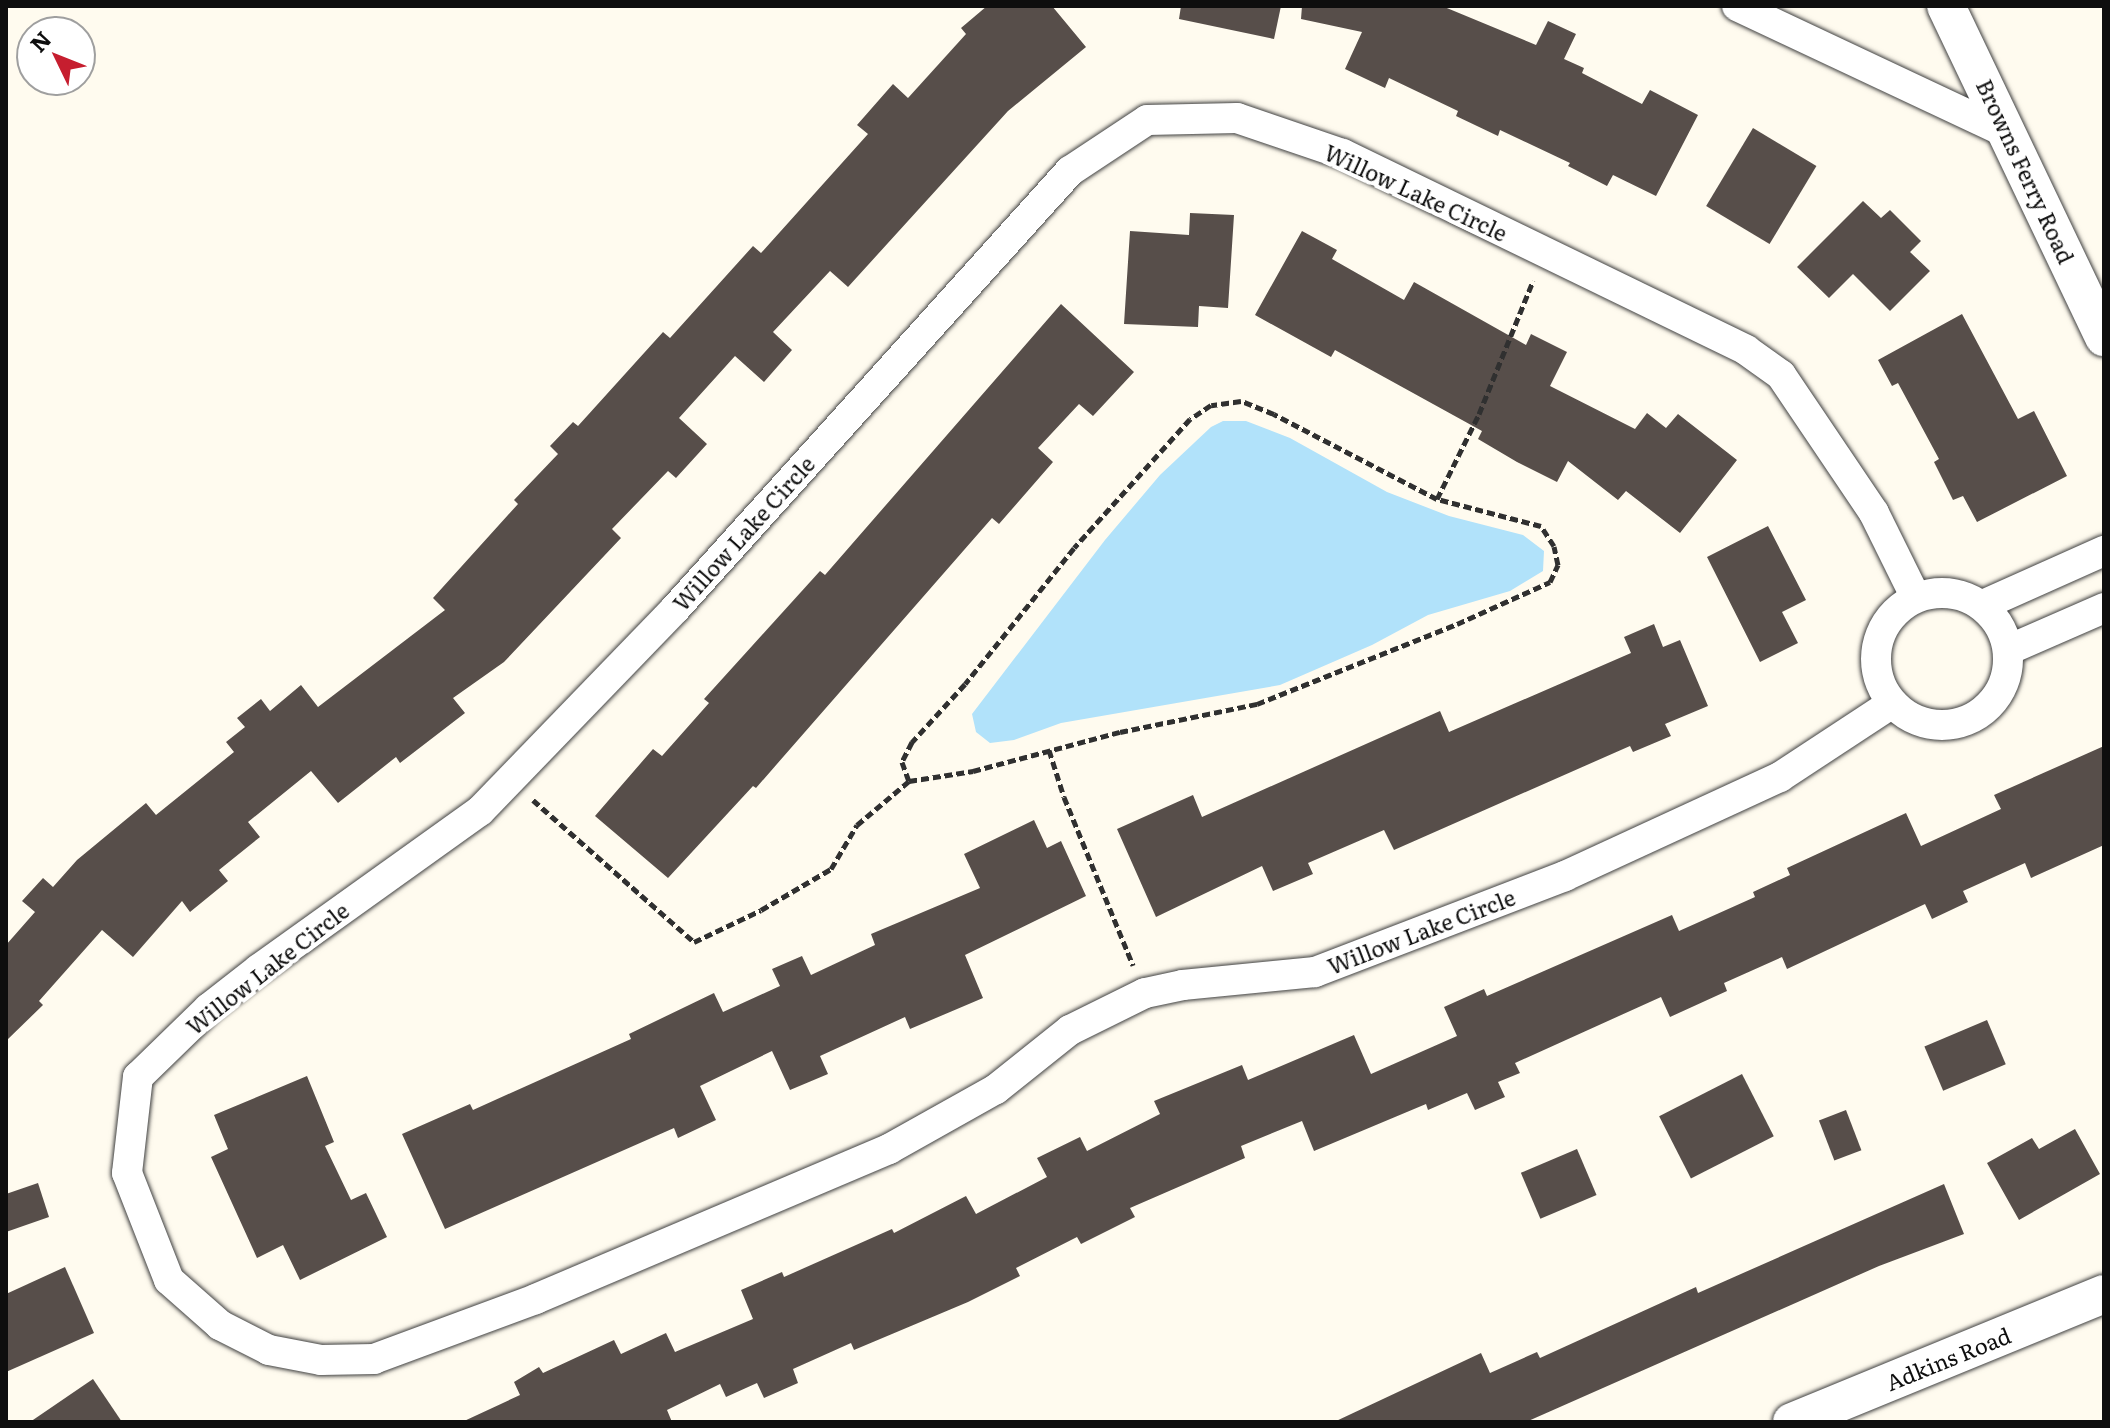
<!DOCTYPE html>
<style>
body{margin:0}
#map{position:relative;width:2110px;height:1428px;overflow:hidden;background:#fffbef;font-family:Literata,serif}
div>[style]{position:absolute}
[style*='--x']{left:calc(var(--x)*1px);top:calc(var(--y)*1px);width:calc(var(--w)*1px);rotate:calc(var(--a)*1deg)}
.water>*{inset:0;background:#b1e2fa}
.building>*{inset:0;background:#574e4a;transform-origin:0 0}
.path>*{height:5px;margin-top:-2.5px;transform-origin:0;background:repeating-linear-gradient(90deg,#303030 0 8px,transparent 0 12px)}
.roads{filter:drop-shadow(0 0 2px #414141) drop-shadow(0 0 2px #414141)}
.minor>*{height:30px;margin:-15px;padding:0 15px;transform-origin:15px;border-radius:15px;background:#fff}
.minor>.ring{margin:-15px;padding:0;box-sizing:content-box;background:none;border:30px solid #fff;border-radius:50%}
.tertiary>*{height:38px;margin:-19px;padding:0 19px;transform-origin:19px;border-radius:19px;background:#fff}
span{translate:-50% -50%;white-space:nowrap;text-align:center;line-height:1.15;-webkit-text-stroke:8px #fff;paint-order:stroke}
.street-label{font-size:22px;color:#0e0e0e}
.frame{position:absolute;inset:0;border:8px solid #0e0e0e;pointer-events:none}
.north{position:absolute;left:16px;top:16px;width:80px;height:80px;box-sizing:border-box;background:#fff;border:2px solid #9f9f9f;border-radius:50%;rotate:313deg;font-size:22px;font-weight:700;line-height:32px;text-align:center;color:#0e0e0e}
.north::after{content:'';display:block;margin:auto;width:28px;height:36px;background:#c61e2f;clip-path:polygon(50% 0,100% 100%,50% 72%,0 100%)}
</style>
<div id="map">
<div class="water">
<div style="clip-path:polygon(1223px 421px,1246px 421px,1290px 438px,1387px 492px,1449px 516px,1523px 535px,1544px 551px,1543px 571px,1510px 591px,1428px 615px,1372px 645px,1280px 685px,1061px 723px,1014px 740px,990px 743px,976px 732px,972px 714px,1105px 540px,1160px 475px,1211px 427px)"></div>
</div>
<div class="building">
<div style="clip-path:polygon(987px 6px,1052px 6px,1086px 47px,1008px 111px,848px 287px,830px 271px,773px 332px,792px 350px,764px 382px,735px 356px,679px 418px,707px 444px,676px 478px,668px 471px,612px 529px,621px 538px,504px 662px,453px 698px,465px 713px,400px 763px,396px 757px,338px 803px,311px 771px,248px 822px,260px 837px,219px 870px,228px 881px,190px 912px,182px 901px,133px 957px,102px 930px,39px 1001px,43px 1005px,6px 1041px,6px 945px,35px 912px,22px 901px,43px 878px,53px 887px,77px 860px,146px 803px,156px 815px,234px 752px,226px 742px,245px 727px,237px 718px,261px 699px,270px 711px,301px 685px,318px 707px,445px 610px,433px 598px,518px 504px,514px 500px,558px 454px,550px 446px,573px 422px,578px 426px,663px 332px,670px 338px,753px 246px,761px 253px,868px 134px,857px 125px,893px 84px,908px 98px,966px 34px,961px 28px)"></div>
<div style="clip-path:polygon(1181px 6px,1281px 6px,1274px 39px,1179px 19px)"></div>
<div style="clip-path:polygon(1302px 6px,1442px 6px,1536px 45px,1548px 21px,1576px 34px,1564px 59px,1584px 68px,1582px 73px,1642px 104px,1650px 90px,1698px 115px,1656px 196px,1613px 175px,1607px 186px,1568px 166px,1570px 163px,1500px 130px,1498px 136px,1456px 116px,1458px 111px,1389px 78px,1385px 88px,1345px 69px,1362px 32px,1301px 19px)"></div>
<div style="left:1753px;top:128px;width:74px;height:91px;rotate:31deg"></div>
<div style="clip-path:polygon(1863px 201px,1881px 218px,1890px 210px,1921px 241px,1910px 252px,1930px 271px,1890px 311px,1853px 274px,1829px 298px,1797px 267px)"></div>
<div style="clip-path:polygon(1190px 213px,1234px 215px,1228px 308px,1199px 306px,1198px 327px,1124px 324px,1130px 231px,1189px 235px)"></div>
<div style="clip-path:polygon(1302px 231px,1337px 250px,1332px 259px,1404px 300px,1414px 282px,1526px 345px,1531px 334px,1567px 352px,1550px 386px,1635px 429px,1647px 413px,1666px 428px,1678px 414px,1737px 460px,1680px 533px,1626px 491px,1618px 500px,1568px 461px,1557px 482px,1517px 462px,1478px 439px,1482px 431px,1335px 350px,1331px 357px,1255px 315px)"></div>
<div style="clip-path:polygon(1061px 304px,1134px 372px,1093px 416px,1079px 404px,1038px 448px,1053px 462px,999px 524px,992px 518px,756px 788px,753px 786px,668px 878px,595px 816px,653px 749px,662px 756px,709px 703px,704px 699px,820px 571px,825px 575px)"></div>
<div style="clip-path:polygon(1962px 314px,2018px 419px,2034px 411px,2067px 476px,1977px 522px,1963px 496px,1953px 500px,1934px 462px,1939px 459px,1898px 383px,1892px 386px,1878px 360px)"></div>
<div style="clip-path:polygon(1768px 526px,1806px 600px,1782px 612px,1798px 643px,1760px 662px,1707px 557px)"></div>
<div style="clip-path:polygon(1654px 624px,1663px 647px,1680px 640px,1708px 706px,1665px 724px,1671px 736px,1633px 752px,1630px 746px,1394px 850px,1384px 830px,1308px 863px,1313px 874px,1273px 891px,1262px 866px,1156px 917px,1117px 829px,1193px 795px,1202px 817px,1440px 711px,1449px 732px,1631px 653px,1624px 637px)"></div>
<div style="clip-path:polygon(2104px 746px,2104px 845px,2031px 878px,2025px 863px,1963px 891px,1968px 902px,1932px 919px,1925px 904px,1787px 969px,1782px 957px,1724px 983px,1727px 991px,1670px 1017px,1661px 997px,1515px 1063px,1520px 1073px,1498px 1082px,1505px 1097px,1475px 1110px,1467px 1093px,1428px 1110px,1426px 1104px,1314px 1151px,1302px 1121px,1241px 1146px,1245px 1158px,1130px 1208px,1135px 1217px,1081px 1244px,1077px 1237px,1016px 1268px,1020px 1276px,968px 1302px,854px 1350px,851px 1343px,793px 1369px,798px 1383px,764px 1398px,757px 1383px,726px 1397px,720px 1384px,667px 1410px,672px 1422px,462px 1422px,520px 1395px,514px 1382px,539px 1367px,543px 1373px,614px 1340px,621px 1354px,666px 1333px,675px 1352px,753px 1319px,741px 1290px,782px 1272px,784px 1277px,892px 1229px,894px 1233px,966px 1196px,976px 1214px,1047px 1177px,1037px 1158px,1080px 1137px,1087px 1151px,1160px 1114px,1154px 1101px,1242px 1065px,1248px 1080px,1354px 1035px,1371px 1074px,1457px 1036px,1444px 1007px,1484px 989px,1487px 996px,1672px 915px,1679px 931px,1755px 897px,1753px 892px,1790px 875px,1787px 868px,1906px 813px,1921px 846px,2001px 809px,1994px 795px)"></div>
<div style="clip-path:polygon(1034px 820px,1047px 848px,1061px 841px,1086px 896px,965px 955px,983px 998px,910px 1029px,905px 1017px,820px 1056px,828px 1074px,790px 1090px,772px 1051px,700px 1086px,716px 1120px,678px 1138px,674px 1128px,445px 1229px,402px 1134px,470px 1104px,473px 1110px,631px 1039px,629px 1034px,714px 993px,723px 1012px,780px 986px,772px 969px,802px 956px,811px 975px,875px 945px,871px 934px,980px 888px,964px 854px)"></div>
<div style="left:1987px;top:1020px;width:48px;height:68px;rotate:67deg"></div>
<div style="left:1742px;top:1074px;width:70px;height:93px;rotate:63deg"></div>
<div style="clip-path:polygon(307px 1076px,334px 1142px,325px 1146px,351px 1200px,366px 1193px,387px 1237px,300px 1280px,283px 1245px,257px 1258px,211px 1157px,228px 1149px,214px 1115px)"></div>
<div style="left:1846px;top:1110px;width:43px;height:29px;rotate:69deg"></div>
<div style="clip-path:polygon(2075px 1129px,2100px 1174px,2019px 1220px,1987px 1163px,2032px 1138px,2039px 1149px)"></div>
<div style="left:1577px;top:1149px;width:50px;height:61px;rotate:67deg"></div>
<div style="clip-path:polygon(38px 1183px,49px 1217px,6px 1232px,6px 1194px)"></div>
<div style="clip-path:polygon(1944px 1184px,1964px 1234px,1879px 1266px,1526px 1422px,1334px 1422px,1481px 1353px,1490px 1373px,1537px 1352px,1540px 1358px,1696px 1287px,1698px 1293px)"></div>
<div style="clip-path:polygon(65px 1267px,94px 1333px,6px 1372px,6px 1294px)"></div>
<div style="clip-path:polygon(93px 1379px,122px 1422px,30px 1422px)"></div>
</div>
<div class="path">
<div style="--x:1437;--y:499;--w:95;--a:-63.7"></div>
<div style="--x:1479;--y:414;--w:144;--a:-67.9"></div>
<div style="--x:1049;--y:750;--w:49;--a:72.3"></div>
<div style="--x:1064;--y:797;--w:182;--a:67.7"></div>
<div style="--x:533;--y:800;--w:215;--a:41.4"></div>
<div style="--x:694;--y:942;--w:74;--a:-25.5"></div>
<div style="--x:761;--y:910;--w:81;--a:-30.4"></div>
<div style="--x:831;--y:869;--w:51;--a:-59.4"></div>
<div style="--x:857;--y:825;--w:68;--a:-40.2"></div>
<div style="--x:909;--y:781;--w:65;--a:-8.9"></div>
<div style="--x:973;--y:771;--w:152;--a:-14.9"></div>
<div style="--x:1120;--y:732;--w:140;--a:-11.6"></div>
<div style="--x:1257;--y:704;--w:215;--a:-21.8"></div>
<div style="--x:1457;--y:624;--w:102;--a:-24.3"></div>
<div style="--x:1550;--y:582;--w:19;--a:-65"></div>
<div style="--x:1558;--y:565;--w:19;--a:-102"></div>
<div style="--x:1554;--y:546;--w:24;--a:-123"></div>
<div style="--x:1541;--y:526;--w:107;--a:-165.4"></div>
<div style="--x:1437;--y:499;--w:184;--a:-152.5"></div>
<div style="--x:1274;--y:414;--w:35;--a:-158"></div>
<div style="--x:1241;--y:401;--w:30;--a:172"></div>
<div style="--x:1211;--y:405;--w:25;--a:146"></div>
<div style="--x:1190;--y:419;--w:173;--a:132"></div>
<div style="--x:1074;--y:548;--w:174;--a:128.7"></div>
<div style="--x:965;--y:684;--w:79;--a:132.4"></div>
<div style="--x:912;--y:742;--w:22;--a:117"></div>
<div style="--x:902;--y:762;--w:20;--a:70"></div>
</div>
<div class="roads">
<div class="minor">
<div style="--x:1737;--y:6;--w:301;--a:25.2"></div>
<div class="ring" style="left:1876px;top:593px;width:102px;height:102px"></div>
<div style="--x:1983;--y:605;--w:133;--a:-24.1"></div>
<div style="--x:2008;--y:650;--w:105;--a:-23.6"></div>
<div style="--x:1891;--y:704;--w:133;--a:146.7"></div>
<div style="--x:1780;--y:777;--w:237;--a:155.3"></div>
<div style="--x:1565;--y:876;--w:268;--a:159"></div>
<div style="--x:1315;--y:972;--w:133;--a:174.4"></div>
<div style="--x:1183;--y:985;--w:39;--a:168"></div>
<div style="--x:1145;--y:993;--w:84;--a:153.7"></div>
<div style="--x:1070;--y:1030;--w:95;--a:141.4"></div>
<div style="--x:996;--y:1089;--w:123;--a:150.7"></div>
<div style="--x:889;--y:1149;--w:384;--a:157"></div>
<div style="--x:536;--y:1299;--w:173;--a:159.7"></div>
<div style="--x:374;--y:1359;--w:53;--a:178.9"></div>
<div style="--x:321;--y:1360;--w:53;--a:-169.1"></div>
<div style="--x:269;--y:1350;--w:55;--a:-153"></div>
<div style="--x:220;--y:1325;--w:68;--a:-138.6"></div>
<div style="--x:169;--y:1280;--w:115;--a:-111.4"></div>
<div style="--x:127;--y:1173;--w:97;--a:-83.5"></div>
<div style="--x:138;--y:1077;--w:99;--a:-44.2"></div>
<div style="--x:209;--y:1008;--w:63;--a:-38"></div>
<div style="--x:259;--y:969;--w:272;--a:-35.6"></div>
<div style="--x:480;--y:811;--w:281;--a:-46"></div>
<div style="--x:675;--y:609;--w:590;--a:-47.96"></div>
<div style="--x:1070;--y:171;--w:92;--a:-33.5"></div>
<div style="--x:1147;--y:120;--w:90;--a:-1.3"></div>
<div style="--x:1237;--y:118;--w:112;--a:18.8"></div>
<div style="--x:1343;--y:154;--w:448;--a:25.9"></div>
<div style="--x:1746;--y:350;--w:43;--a:35.5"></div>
<div style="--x:1781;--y:375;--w:166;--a:56"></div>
<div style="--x:1874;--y:513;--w:93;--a:63.7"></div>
</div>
<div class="tertiary">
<div style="--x:1946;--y:6;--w:367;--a:64.5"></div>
<div style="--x:1792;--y:1422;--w:337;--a:-22.3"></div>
</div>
</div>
<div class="street-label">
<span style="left:2026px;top:171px;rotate:65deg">Browns Ferry Road</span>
<span style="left:1416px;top:192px;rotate:25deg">Willow Lake Circle</span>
<span style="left:743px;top:533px;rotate:-48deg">Willow Lake Circle</span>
<span style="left:1421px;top:931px;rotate:-21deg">Willow Lake Circle</span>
<span style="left:267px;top:968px;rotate:-38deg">Willow Lake Circle</span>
<span style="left:1948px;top:1358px;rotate:-22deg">Adkins Road</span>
</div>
<div class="frame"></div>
<div class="north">N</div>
</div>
